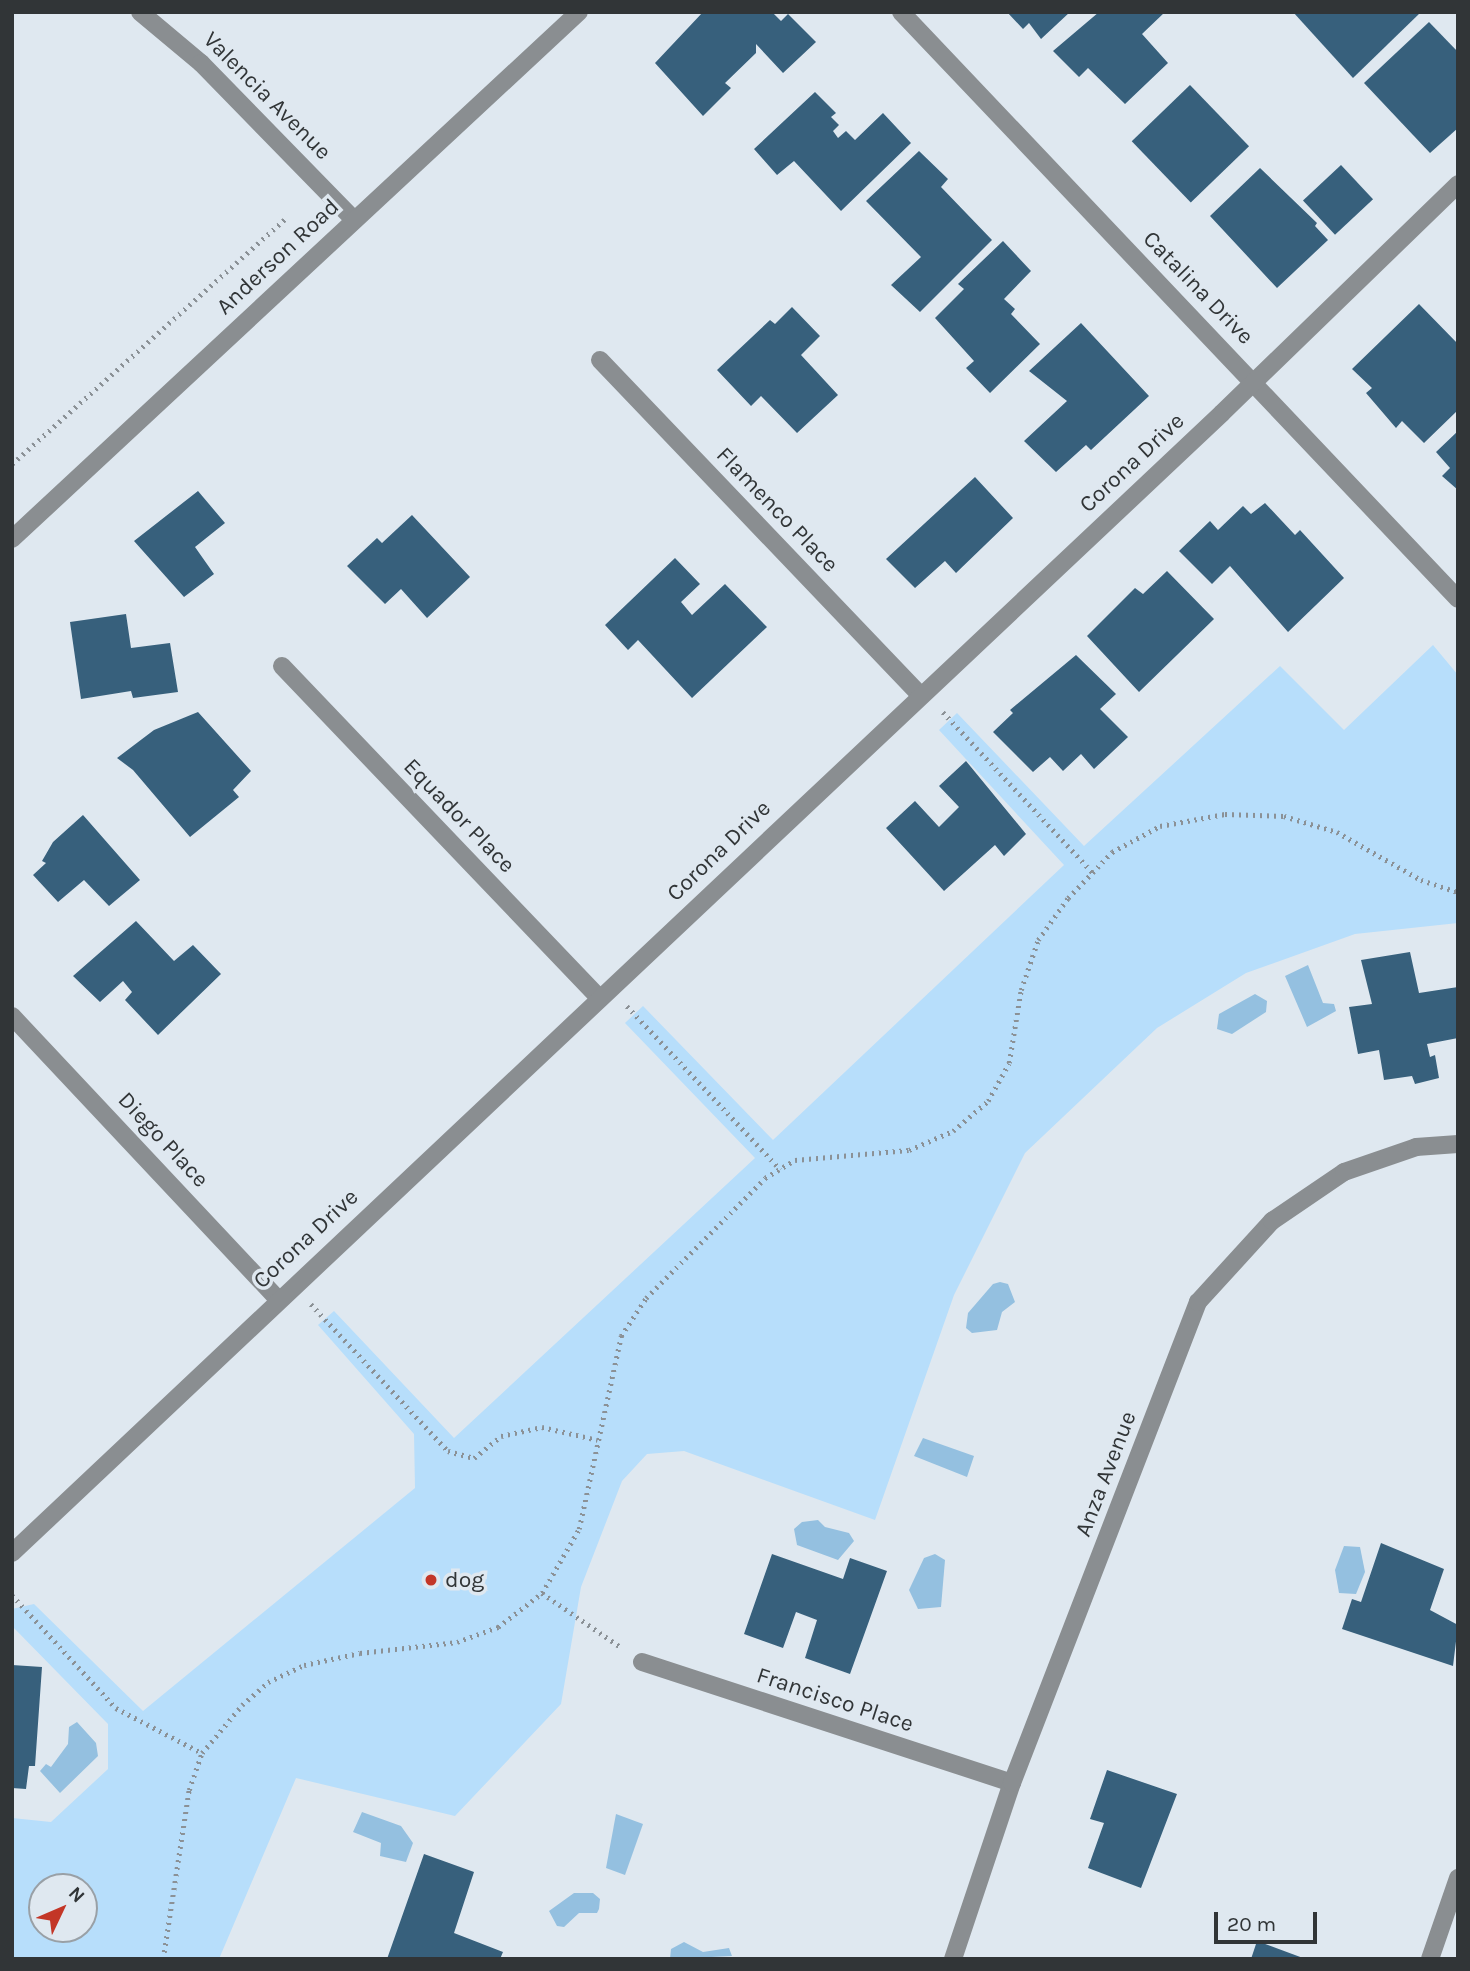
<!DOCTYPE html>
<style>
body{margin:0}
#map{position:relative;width:1470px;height:1971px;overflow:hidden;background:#dfe8f0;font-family:Karla,sans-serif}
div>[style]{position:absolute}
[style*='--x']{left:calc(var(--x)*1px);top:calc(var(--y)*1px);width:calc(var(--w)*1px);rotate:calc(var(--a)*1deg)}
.green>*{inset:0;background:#b7defb}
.water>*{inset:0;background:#94c0e0}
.building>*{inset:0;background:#37607c;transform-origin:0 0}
.path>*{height:4.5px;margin-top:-2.25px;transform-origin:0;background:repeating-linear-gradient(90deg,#8b9196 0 2px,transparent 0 7px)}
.minor>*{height:18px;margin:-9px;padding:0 9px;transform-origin:9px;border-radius:9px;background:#8a8e91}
.dots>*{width:19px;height:19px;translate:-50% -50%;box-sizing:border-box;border:4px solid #dfe8f0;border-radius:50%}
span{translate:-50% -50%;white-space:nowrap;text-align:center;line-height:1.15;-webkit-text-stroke:7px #dfe8f0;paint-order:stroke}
.street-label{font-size:23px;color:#313537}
.poi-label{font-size:23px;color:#313537}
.left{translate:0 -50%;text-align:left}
.frame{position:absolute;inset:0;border:14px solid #313537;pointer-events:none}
.north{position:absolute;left:28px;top:1873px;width:70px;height:70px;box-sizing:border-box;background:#dfe8f0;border:2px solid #99a0a6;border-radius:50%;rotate:46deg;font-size:19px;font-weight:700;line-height:28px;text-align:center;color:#313537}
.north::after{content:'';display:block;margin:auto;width:24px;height:32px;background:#c33627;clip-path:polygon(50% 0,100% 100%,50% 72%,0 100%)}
.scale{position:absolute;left:1214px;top:1912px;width:103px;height:32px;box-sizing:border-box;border:4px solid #313537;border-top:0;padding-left:9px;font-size:21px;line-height:24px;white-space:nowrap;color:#313537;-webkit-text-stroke:5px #dfe8f0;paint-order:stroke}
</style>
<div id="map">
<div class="green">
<div style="clip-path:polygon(evenodd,1433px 645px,1458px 675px,1458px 923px,1355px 934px,1246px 973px,1157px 1028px,1025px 1153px,954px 1295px,875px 1520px,684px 1451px,647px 1454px,622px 1481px,581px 1587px,561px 1704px,455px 1816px,296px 1778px,219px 1959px,12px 1959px,12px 1818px,51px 1822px,108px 1769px,108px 1724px,12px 1626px,12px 1609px,34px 1604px,143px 1711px,415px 1488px,414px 1434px,318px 1325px,334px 1311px,454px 1438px,755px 1158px,625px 1023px,643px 1006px,773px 1140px,1064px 865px,939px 730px,957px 713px,1084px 846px,1280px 666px,1344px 730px,1433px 645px,42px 1887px,84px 1887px,84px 1929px,42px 1929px,42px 1887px)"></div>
</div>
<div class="water">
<div style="clip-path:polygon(1308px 965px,1323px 1003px,1334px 1004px,1336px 1011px,1307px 1027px,1285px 976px)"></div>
<div style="clip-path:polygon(1255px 994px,1267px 1001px,1266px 1012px,1232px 1034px,1217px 1029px,1219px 1014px)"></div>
<div style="clip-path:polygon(1000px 1282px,1008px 1284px,1015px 1302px,1002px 1312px,997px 1330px,972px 1333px,966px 1328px,968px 1313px,993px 1284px)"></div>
<div style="clip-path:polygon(923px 1438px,974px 1456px,967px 1477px,914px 1456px)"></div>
<div style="clip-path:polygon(818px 1520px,825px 1527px,849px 1533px,854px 1541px,838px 1560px,797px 1545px,794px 1529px,802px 1522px)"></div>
<div style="clip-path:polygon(1344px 1546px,1360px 1547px,1365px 1572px,1356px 1594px,1339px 1593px,1335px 1570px)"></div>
<div style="clip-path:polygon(935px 1554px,945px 1560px,941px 1607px,918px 1609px,909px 1590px,924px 1558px)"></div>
<div style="clip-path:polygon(77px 1722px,96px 1743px,98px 1756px,60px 1793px,40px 1771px,46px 1764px,51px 1767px,68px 1744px,69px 1727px)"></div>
<div style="clip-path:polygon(362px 1812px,401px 1826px,413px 1843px,406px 1862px,380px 1856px,381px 1843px,353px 1832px)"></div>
<div style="clip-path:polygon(616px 1814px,643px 1824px,625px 1875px,606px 1868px)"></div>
<div style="clip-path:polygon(574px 1893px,593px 1893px,600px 1899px,599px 1909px,597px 1913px,579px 1913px,564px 1927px,557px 1926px,549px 1911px)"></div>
<div style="clip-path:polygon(684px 1942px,703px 1952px,729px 1948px,732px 1956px,670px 1959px,671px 1949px)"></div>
</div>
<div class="building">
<div style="clip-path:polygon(703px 12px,772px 12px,781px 21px,788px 14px,816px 42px,783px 73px,756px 44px,756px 53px,725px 83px,731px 88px,703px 116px,655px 63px)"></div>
<div style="clip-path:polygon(1007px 12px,1070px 12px,1041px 39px,1029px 23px,1023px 29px)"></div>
<div style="clip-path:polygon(1099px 12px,1165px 12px,1142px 34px,1168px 63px,1125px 104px,1088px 68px,1079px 77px,1053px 51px)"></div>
<div style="clip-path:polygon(1293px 12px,1421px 12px,1353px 78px)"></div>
<div style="clip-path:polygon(1429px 22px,1458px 52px,1458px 128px,1430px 153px,1364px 83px)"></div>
<div style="left:1190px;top:85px;width:85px;height:81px;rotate:46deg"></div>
<div style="clip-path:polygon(815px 92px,836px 113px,831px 117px,839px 125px,833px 131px,838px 138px,846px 131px,855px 140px,883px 113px,911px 143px,841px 211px,794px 161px,777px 175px,754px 149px)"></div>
<div style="clip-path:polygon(919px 151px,948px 179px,941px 187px,992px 240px,920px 312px,891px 285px,921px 257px,866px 201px)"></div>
<div style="left:1341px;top:165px;width:47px;height:52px;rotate:47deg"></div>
<div style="clip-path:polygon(1260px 168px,1317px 223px,1315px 226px,1328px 240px,1277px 288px,1210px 216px)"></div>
<div style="clip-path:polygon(1003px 241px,1031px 271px,1004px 299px,1015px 309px,1011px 314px,1040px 344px,990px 393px,966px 368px,974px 361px,935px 318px,964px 289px,958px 284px)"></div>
<div style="clip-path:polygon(1419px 304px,1458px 344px,1458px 410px,1424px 443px,1402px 421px,1396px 428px,1366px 393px,1372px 388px,1352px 369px)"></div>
<div style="clip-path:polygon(792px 307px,820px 336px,801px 355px,838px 395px,797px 433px,761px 396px,751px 406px,717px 370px,770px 320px,775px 324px)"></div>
<div style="clip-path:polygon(1081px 323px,1149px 396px,1091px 450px,1086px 445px,1056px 472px,1024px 441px,1067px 401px,1029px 371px)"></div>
<div style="clip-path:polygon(1458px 431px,1458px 490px,1442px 476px,1450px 468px,1436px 452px)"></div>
<div style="clip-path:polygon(975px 477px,1013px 518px,956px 573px,945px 561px,915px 588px,886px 559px)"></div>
<div style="clip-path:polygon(198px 491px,225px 523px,195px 547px,214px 574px,184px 597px,134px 541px)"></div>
<div style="clip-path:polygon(1265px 503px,1295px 535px,1300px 530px,1344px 578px,1288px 632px,1230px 566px,1212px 584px,1179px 551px,1210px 521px,1218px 530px,1243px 506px,1251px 514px)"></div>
<div style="clip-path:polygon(412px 515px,470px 577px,427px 618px,401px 589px,385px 604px,347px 566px,377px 538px,382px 543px)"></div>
<div style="clip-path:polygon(675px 558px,700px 584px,681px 602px,692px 615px,725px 584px,767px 627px,692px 698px,638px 640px,628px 650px,605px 625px)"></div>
<div style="clip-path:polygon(1167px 571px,1214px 619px,1139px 692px,1087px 636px,1135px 588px,1143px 594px)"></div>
<div style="clip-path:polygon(126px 614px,131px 648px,170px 643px,178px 692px,133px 698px,131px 691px,81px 699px,70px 622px)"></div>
<div style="clip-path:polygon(1076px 655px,1116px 694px,1100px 709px,1128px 737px,1094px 769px,1081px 754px,1063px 771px,1050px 757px,1033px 772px,993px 732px,1013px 713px,1010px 710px)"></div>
<div style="clip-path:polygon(198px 712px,251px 771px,233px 790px,239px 797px,190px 837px,133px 770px,117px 758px,154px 730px)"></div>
<div style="clip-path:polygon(966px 761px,1026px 834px,1004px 856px,995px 845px,944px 891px,886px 828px,915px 801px,939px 827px,959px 807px,939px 786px)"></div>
<div style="clip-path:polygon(83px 815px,140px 880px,109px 906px,84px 880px,58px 902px,33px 875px,46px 863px,42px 861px,53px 842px)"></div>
<div style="clip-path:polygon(136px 921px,174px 961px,193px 945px,221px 974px,158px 1035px,125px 1000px,132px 992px,123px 981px,100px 1002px,73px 976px)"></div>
<div style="clip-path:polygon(1410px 952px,1419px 993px,1458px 987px,1458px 1038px,1427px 1044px,1430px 1057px,1435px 1055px,1439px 1078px,1415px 1084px,1412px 1076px,1384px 1080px,1379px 1050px,1358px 1054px,1349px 1007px,1372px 1004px,1361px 960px)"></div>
<div style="clip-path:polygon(1381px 1543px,1444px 1569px,1430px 1610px,1458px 1625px,1453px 1666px,1342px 1629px,1352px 1599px,1361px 1602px)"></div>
<div style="clip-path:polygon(772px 1554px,843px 1579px,850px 1558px,887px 1571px,850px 1674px,805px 1658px,817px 1620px,796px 1612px,783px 1648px,744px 1634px)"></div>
<div style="clip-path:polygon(12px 1665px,42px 1667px,35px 1766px,29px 1766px,26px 1789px,12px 1788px)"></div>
<div style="clip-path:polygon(1107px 1770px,1177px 1794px,1141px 1888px,1088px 1868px,1104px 1823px,1090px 1819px)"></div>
<div style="clip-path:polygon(424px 1854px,474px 1872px,454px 1933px,503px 1952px,500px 1959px,387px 1959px)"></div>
<div style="clip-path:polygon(1257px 1941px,1303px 1958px,1303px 1959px,1251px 1959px)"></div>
</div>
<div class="path">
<div style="--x:12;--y:464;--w:368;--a:-41.9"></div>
<div style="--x:943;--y:712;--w:220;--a:47"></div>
<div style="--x:627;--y:1006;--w:224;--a:46.8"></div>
<div style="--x:311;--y:1304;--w:201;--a:47"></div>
<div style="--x:448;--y:1451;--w:27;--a:15"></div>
<div style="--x:474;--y:1458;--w:35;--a:-39"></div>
<div style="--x:501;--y:1436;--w:42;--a:-12.4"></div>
<div style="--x:542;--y:1427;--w:57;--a:13.1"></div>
<div style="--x:542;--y:1593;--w:97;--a:34.5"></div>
<div style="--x:12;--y:1595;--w:154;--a:47.4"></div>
<div style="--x:116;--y:1708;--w:97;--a:27.6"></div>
<div style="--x:163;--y:1959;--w:171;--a:-81.3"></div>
<div style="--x:189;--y:1790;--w:39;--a:-71"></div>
<div style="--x:202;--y:1753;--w:62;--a:-50.2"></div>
<div style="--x:242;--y:1705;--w:35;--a:-41"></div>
<div style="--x:268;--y:1682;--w:40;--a:-25"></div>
<div style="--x:304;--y:1665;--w:57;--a:-12.1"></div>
<div style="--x:360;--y:1653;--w:98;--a:-6.5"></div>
<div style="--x:457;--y:1642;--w:44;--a:-20.1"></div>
<div style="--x:498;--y:1627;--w:56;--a:-37.7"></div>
<div style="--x:542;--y:1593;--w:74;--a:-60"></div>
<div style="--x:579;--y:1529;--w:198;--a:-77.7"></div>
<div style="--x:621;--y:1336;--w:45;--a:-56.7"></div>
<div style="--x:646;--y:1298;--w:169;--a:-45.2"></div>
<div style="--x:765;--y:1178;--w:35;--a:-31"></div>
<div style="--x:795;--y:1160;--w:114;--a:-5"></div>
<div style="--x:909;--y:1150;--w:48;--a:-23.4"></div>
<div style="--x:953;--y:1131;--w:46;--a:-40.6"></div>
<div style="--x:988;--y:1101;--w:43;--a:-61.1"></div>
<div style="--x:1009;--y:1063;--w:74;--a:-80.7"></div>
<div style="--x:1021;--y:990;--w:53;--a:-71.2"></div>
<div style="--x:1038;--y:940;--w:52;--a:-54.5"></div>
<div style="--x:1068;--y:898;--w:64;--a:-46.3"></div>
<div style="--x:1112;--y:852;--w:55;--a:-28.4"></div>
<div style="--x:1160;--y:826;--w:66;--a:-10.5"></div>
<div style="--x:1225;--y:814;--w:59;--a:1.9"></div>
<div style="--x:1284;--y:816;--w:55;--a:16.8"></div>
<div style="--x:1337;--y:832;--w:97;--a:29.7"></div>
<div style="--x:1421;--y:880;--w:39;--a:18"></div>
</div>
<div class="minor">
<div style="--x:140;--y:12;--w:80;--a:39.9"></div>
<div style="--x:201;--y:63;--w:219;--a:45.7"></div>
<div style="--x:901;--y:12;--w:809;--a:46.5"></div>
<div style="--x:600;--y:360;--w:462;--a:46.3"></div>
<div style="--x:12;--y:539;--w:774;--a:-42.91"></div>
<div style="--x:282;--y:666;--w:460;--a:46.3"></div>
<div style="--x:12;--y:1016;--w:388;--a:46.8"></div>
<div style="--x:12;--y:1553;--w:1662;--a:-43.29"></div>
<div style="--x:1222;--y:413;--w:329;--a:-44.1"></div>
<div style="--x:642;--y:1662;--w:389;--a:18.1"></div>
<div style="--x:953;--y:1959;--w:186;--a:-71.5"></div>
<div style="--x:1012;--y:1783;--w:516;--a:-68.86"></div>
<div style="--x:1198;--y:1302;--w:110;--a:-47.6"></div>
<div style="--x:1272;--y:1221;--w:87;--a:-34.2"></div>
<div style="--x:1344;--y:1172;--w:76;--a:-19.1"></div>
<div style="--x:1416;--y:1147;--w:42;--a:-4.1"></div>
<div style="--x:1430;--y:1959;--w:86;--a:-70.9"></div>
</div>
<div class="dots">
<div style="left:431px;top:1580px;background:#c33627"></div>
</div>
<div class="street-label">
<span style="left:267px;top:96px;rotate:45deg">Valencia Avenue</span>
<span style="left:278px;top:257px;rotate:-43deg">Anderson Road</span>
<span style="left:1198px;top:288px;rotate:46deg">Catalina Drive</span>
<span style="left:1132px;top:463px;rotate:-43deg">Corona Drive</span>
<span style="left:777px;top:510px;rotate:46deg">Flamenco Place</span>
<span style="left:459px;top:816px;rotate:46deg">Equador Place</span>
<span style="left:719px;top:851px;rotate:-44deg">Corona Drive</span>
<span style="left:163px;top:1140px;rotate:47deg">Diego Place</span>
<span style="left:306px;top:1239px;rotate:-43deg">Corona Drive</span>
<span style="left:1106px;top:1474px;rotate:-69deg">Anza Avenue</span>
<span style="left:835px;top:1700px;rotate:18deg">Francisco Place</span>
</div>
<div class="poi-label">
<span class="left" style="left:445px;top:1580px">dog</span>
</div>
<div class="frame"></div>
<div class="north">N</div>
<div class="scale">20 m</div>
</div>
